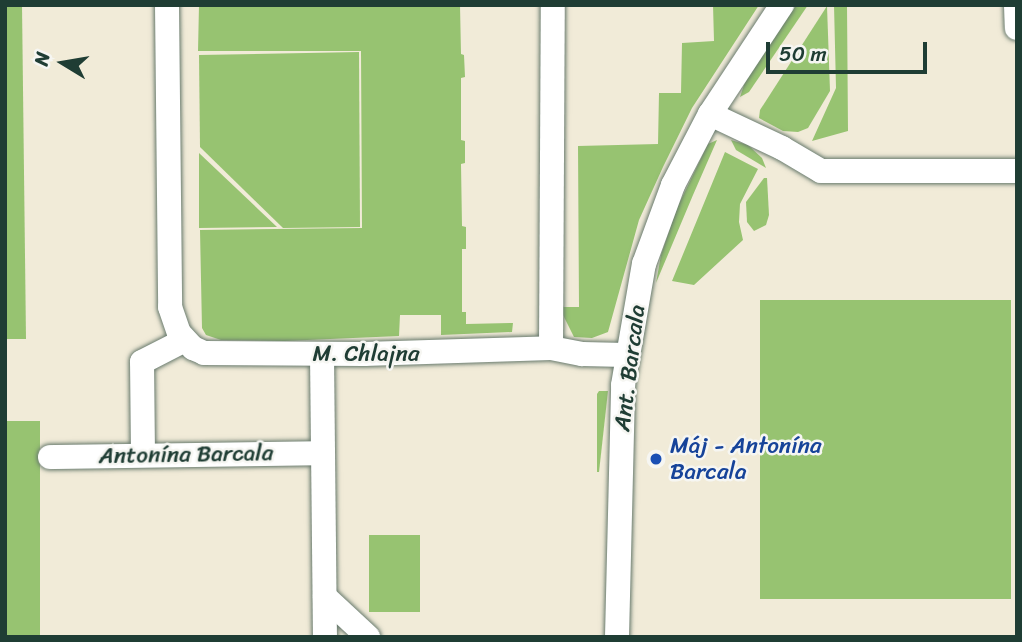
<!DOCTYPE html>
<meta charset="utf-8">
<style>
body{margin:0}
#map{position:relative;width:1022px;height:642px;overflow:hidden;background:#f1ebd8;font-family:Sriracha,sans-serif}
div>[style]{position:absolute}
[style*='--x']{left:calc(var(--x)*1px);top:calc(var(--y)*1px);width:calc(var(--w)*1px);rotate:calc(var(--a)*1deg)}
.green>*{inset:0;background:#97c371;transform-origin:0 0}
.roads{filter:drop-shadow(0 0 2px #687a6d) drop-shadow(0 0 2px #687a6d)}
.minor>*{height:24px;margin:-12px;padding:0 12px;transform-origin:12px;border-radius:12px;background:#fff}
.dots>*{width:19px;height:19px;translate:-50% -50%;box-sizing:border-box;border:4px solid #f6f6f2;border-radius:50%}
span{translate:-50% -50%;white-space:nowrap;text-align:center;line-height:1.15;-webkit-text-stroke:5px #f6f6f2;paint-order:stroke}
.street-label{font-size:23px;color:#1f3d34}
.transit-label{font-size:23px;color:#164399}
.left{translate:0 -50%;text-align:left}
.frame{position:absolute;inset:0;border:7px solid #1f3d34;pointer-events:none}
.north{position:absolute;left:28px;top:28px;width:70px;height:70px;-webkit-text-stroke:5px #f6f6f2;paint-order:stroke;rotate:281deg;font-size:19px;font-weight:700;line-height:28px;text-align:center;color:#1f3d34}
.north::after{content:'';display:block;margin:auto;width:24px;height:32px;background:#1f3d34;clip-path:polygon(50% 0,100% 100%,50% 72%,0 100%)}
.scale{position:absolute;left:766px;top:42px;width:161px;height:32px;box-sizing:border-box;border:4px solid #1f3d34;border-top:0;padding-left:9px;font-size:21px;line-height:24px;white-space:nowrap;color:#1f3d34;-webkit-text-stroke:5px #f6f6f2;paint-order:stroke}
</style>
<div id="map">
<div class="green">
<div style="clip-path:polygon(5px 5px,22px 5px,26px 339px,5px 339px)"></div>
<div style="clip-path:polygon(199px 5px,460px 5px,461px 54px,464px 55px,465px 77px,461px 78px,461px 140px,465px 141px,465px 163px,461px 164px,462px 226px,466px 227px,466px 249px,462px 249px,462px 312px,466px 312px,466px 324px,513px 323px,512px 332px,441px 335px,441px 315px,400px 315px,399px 336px,284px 341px,221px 340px,206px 335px,202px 328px,200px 230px,362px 228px,361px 51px,198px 51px)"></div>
<div style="clip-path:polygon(713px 5px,759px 5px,692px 108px,663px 167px,639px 220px,608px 332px,592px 338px,574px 337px,559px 307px,579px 307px,578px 146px,658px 144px,659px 93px,681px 93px,682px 43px,714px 41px)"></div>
<div style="clip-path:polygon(796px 5px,808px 5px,749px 92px,740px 97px,746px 79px)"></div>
<div style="clip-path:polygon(834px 5px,847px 5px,848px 131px,812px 141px,836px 88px)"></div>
<div style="clip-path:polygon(827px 6px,830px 91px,808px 128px,798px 132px,783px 131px,759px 118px,760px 110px)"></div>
<div style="clip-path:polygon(359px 52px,360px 227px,283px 228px,200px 147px,199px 55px)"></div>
<div style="clip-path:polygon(717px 140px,693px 195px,656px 283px,661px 255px,677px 208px,708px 144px)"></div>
<div style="clip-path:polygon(731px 140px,748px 145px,762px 158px,766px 168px,736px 150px)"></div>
<div style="clip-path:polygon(725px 152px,758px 169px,740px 204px,739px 222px,743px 240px,694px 285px,672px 281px)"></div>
<div style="clip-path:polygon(199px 153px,277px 227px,199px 228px)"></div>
<div style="clip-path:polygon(764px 178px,767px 178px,769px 215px,766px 225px,754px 231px,747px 222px,746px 202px)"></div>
<div style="left:1011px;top:300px;width:299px;height:251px;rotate:90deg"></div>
<div style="clip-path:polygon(599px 391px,608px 391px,599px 472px,597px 472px,597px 394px)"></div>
<div style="left:5px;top:421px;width:35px;height:216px"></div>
<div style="left:369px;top:535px;width:51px;height:77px"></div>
</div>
<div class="roads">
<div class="minor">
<div style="--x:167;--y:5;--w:302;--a:89.4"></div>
<div style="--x:170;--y:307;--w:28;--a:71"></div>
<div style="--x:179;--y:333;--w:21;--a:47"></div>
<div style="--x:193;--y:348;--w:12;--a:24"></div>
<div style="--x:204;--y:353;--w:160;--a:0.4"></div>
<div style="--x:364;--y:354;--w:187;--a:-1.8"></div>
<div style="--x:551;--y:348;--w:32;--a:11"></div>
<div style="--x:582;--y:354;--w:44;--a:1.3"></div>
<div style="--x:1016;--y:5;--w:23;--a:88"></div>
<div style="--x:710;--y:114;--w:80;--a:25.3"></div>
<div style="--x:782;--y:148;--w:45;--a:30.5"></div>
<div style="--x:821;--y:171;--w:196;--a:0"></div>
<div style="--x:551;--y:348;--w:343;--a:-89.7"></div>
<div style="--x:322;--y:354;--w:283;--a:89.4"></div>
<div style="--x:143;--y:455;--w:93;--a:-90.6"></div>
<div style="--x:142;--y:362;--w:48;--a:-27.1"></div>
<div style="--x:50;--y:457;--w:273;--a:-0.8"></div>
<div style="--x:325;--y:597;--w:59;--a:42.9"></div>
<div style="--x:617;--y:637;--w:252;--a:-88.6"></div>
<div style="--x:623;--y:385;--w:123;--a:-80.2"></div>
<div style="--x:644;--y:264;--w:84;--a:-69.8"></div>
<div style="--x:673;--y:185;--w:80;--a:-62.5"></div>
<div style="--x:710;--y:114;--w:131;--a:-56.6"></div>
</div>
</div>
<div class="dots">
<div style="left:656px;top:459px;background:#1a4fb4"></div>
</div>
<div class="street-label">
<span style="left:366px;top:354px">M. Chlajna</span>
<span style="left:630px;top:368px;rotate:-83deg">Ant. Barcala</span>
<span style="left:186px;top:455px;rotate:-1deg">Antonína Barcala</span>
</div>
<div class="transit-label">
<span class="left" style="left:670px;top:459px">Máj - Antonína<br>Barcala</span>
</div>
<div class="frame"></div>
<div class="north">N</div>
<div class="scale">50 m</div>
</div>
